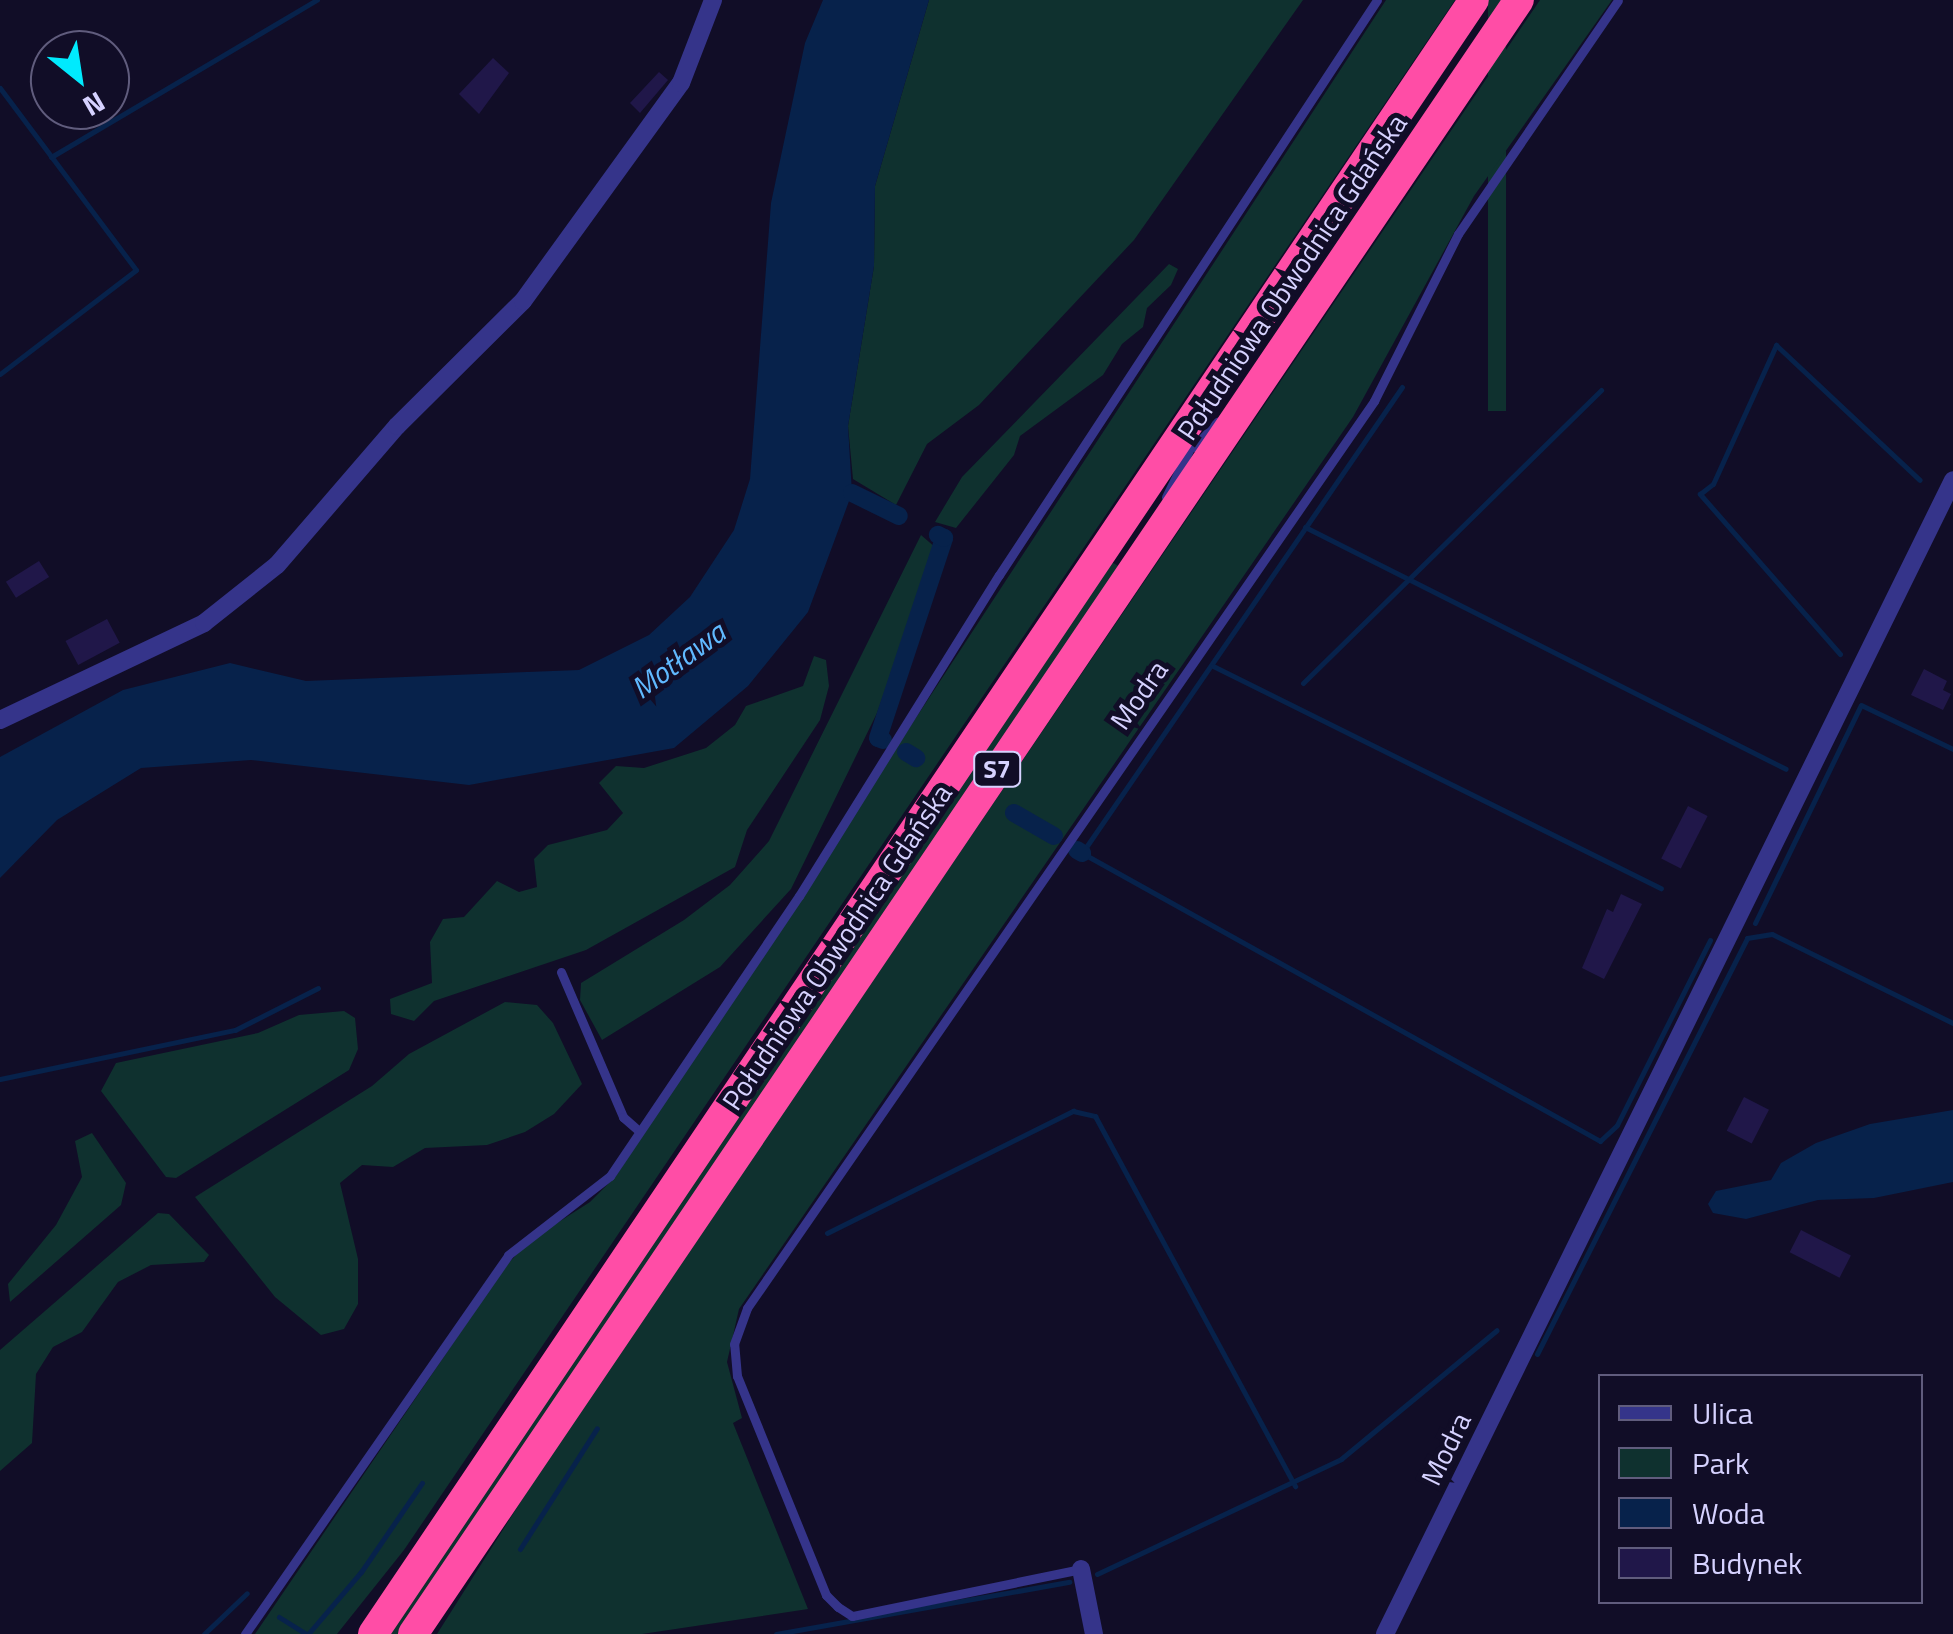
<!DOCTYPE html>
<meta charset="utf-8">
<style>
body{margin:0}
#map{position:relative;width:1953px;height:1634px;overflow:hidden;background:#110d27;font-family:"Titillium Web",sans-serif}
div>[style]{position:absolute}
[style*='--x']{left:calc(var(--x)*1px);top:calc(var(--y)*1px);width:calc(var(--w)*1px);rotate:calc(var(--a)*1deg)}
.green>*{inset:0;background:#0f312f;transform-origin:0 0}
.water>*{inset:0;background:#07224b}
.stream>*{height:5px;margin:-2.5px;padding:0 2.5px;transform-origin:2.5px;border-radius:2.5px;background:#07224b}
.canal>*{height:18px;margin:-9px;padding:0 9px;transform-origin:9px;border-radius:9px;background:#07224b}
.building>*{inset:0;background:#201749;transform-origin:0 0}
.lane>*{height:9px;margin:-4.5px;padding:0 4.5px;transform-origin:4.5px;border-radius:4.5px;background:#35348a}
.street>*{height:18px;margin:-9px;padding:0 9px;transform-origin:9px;border-radius:9px;background:#35348a}
.highway>*{height:30px;margin:-15px;padding:0 15px;transform-origin:15px;border-radius:15px;background:#ff4da6}
span{translate:-50% -50%;white-space:nowrap;text-align:center;line-height:1.15;-webkit-text-stroke:10px #110d27;paint-order:stroke}
.shield-label span{padding:2px 8px;background:#110d27;border:2px solid;border-radius:8px;-webkit-text-stroke-width:0}
.shield-label{font-size:25px;color:#d6d2ff;font-weight:700}
.street-label{font-size:28px;color:#d6d2ff}
.water-label{font-size:30px;color:#60b9ff;font-style:italic}
.legend{position:absolute;left:1598px;top:1374px;width:325px;height:230px;box-sizing:border-box;background:#110d27;border:2px solid #605c7d;margin:0;padding:12px 18px;list-style:none;font-size:30px;color:#d6d2ff}
.legend li{display:flex;align-items:center;gap:20px;height:50px}
.legend b{width:50px;border:2px solid #605c7d}
.north{position:absolute;left:30px;top:30px;width:100px;height:100px;box-sizing:border-box;background:#110d27;border:2px solid #605c7d;border-radius:50%;rotate:150deg;font-size:28px;font-weight:700;line-height:40px;text-align:center;color:#d6d2ff}
.north::after{content:'';display:block;margin:auto;width:35px;height:45px;background:#00eafd;clip-path:polygon(50% 0,100% 100%,50% 72%,0 100%)}
</style>
<div id="map">
<div class="green">
<div style="clip-path:polygon(929px 0,1303px 0,1134px 240px,979px 405px,927px 444px,896px 505px,853px 479px,848px 426px,874px 266px,875px 186px)"></div>
<div style="clip-path:polygon(1386px 0,1455px 0,404px 1550px,337px 1634px,255px 1634px,505px 1267px,529px 1241px,590px 1202px,616px 1176px)"></div>
<div style="left:1488px;top:0;width:18px;height:411px"></div>
<div style="clip-path:polygon(1540px 0,1612px 0,1474px 196px,1353px 417px,739px 1309px,727px 1362px,742px 1418px,733px 1423px,808px 1609px,642px 1634px,437px 1634px,554px 1449px)"></div>
<div style="clip-path:polygon(1169px 264px,1178px 269px,1171px 285px,1147px 308px,1143px 327px,1122px 344px,1103px 375px,1020px 436px,1014px 455px,956px 528px,935px 522px,962px 477px)"></div>
<div style="clip-path:polygon(921px 535px,936px 548px,877px 713px,791px 889px,720px 967px,602px 1040px,580px 1000px,581px 983px,684px 920px,730px 885px,769px 841px)"></div>
<div style="clip-path:polygon(1110px 561px,1120px 567px,398px 1634px,386px 1634px)"></div>
<div style="clip-path:polygon(814px 656px,826px 660px,829px 686px,820px 720px,747px 830px,735px 867px,586px 950px,434px 1001px,414px 1021px,391px 1014px,390px 999px,432px 983px,430px 942px,443px 919px,464px 917px,497px 881px,519px 892px,537px 887px,534px 859px,548px 845px,607px 830px,623px 813px,599px 783px,616px 766px,644px 768px,706px 748px,735px 725px,746px 706px,803px 686px)"></div>
<div style="clip-path:polygon(505px 1002px,537px 1005px,553px 1023px,582px 1084px,554px 1114px,525px 1132px,487px 1145px,425px 1148px,393px 1167px,362px 1165px,340px 1183px,358px 1259px,358px 1304px,344px 1329px,321px 1335px,275px 1297px,195px 1197px,372px 1086px,409px 1054px)"></div>
<div style="clip-path:polygon(344px 1011px,355px 1018px,358px 1049px,349px 1070px,176px 1178px,166px 1177px,101px 1091px,116px 1063px,258px 1033px,299px 1015px)"></div>
<div style="clip-path:polygon(92px 1133px,126px 1183px,121px 1205px,10px 1302px,8px 1284px,56px 1225px,82px 1177px,75px 1141px)"></div>
<div style="clip-path:polygon(158px 1213px,169px 1214px,209px 1255px,204px 1262px,151px 1265px,118px 1282px,82px 1332px,53px 1347px,36px 1374px,32px 1443px,0 1471px,0 1350px)"></div>
</div>
<div class="water">
<div style="clip-path:polygon(823px 0,929px 0,875px 186px,874px 266px,848px 426px,852px 493px,808px 612px,748px 686px,674px 748px,469px 785px,251px 760px,141px 768px,57px 820px,0 878px,0 757px,123px 690px,230px 663px,306px 681px,579px 670px,649px 635px,690px 597px,734px 530px,750px 479px,771px 203px,805px 43px)"></div>
<div style="clip-path:polygon(1953px 1110px,1953px 1182px,1874px 1198px,1818px 1200px,1746px 1219px,1713px 1213px,1708px 1204px,1716px 1191px,1771px 1180px,1781px 1163px,1816px 1143px,1870px 1124px)"></div>
</div>
<div class="stream">
<div style="--x:0;--y:88;--w:227;--a:53.2"></div>
<div style="--x:136;--y:270;--w:171;--a:142.6"></div>
<div style="--x:51;--y:157;--w:309;--a:-30.6"></div>
<div style="--x:1402;--y:387;--w:565;--a:124.48"></div>
<div style="--x:1082;--y:853;--w:593;--a:29.07"></div>
<div style="--x:1600;--y:1141;--w:23;--a:-43"></div>
<div style="--x:1617;--y:1125;--w:207;--a:-63.3"></div>
<div style="--x:1305;--y:527;--w:538;--a:26.71"></div>
<div style="--x:1840;--y:654;--w:213;--a:-131.2"></div>
<div style="--x:1700;--y:494;--w:16;--a:-38"></div>
<div style="--x:1713;--y:484;--w:153;--a:-65.6"></div>
<div style="--x:1776;--y:345;--w:197;--a:43.2"></div>
<div style="--x:1213;--y:666;--w:500;--a:26.4"></div>
<div style="--x:1303;--y:683;--w:418;--a:-44.5"></div>
<div style="--x:1755;--y:923;--w:242;--a:-64.1"></div>
<div style="--x:1861;--y:705;--w:102;--a:25.6"></div>
<div style="--x:0;--y:1079;--w:240;--a:-11.8"></div>
<div style="--x:235;--y:1030;--w:93;--a:-26.8"></div>
<div style="--x:827;--y:1233;--w:275;--a:-26.4"></div>
<div style="--x:1073;--y:1111;--w:23;--a:13"></div>
<div style="--x:1095;--y:1116;--w:421;--a:61.6"></div>
<div style="--x:1537;--y:1354;--w:466;--a:-63.2"></div>
<div style="--x:1747;--y:938;--w:25;--a:-9"></div>
<div style="--x:1772;--y:934;--w:202;--a:26.2"></div>
<div style="--x:520;--y:1549;--w:143;--a:-57.5"></div>
<div style="--x:1097;--y:1574;--w:270;--a:-25.2"></div>
<div style="--x:1341;--y:1459;--w:202;--a:-39.6"></div>
<div style="--x:279;--y:1617;--w:32;--a:32"></div>
<div style="--x:204;--y:1634;--w:59;--a:-43.6"></div>
<div style="--x:308;--y:1634;--w:82;--a:-49.5"></div>
<div style="--x:361;--y:1572;--w:108;--a:-55.6"></div>
<div style="--x:776;--y:1634;--w:298;--a:-10.1"></div>
</div>
<div class="canal">
<div style="--x:852;--y:493;--w:52;--a:26.1"></div>
<div style="--x:883;--y:740;--w:5;--a:-158"></div>
<div style="--x:878;--y:738;--w:211;--a:-71.7"></div>
<div style="--x:944;--y:538;--w:7;--a:-153"></div>
<div style="--x:906;--y:752;--w:12;--a:31"></div>
<div style="--x:1014;--y:813;--w:46;--a:29.9"></div>
<div style="--x:1077;--y:850;--w:6;--a:31"></div>
</div>
<div class="building">
<div style="clip-path:polygon(493px 58px,509px 73px,479px 114px,459px 94px)"></div>
<div style="clip-path:polygon(659px 72px,668px 80px,640px 113px,630px 103px)"></div>
<div style="left:39px;top:561px;width:19px;height:39px;rotate:58deg"></div>
<div style="left:107px;top:619px;width:27px;height:47px;rotate:62deg"></div>
<div style="clip-path:polygon(1924px 669px,1947px 681px,1943px 690px,1951px 694px,1943px 710px,1911px 695px)"></div>
<div style="left:1688px;top:806px;width:22px;height:59px;rotate:27deg"></div>
<div style="clip-path:polygon(1621px 894px,1642px 904px,1604px 979px,1582px 968px,1607px 909px,1613px 912px)"></div>
<div style="left:1744px;top:1097px;width:28px;height:38px;rotate:27deg"></div>
<div style="left:1801px;top:1230px;width:56px;height:25px;rotate:27deg"></div>
</div>
<div class="lane">
<div style="--x:1194;--y:447;--w:35;--a:-47"></div>
<div style="--x:1166;--y:497;--w:64;--a:-63.8"></div>
<div style="--x:561;--y:972;--w:158;--a:66.8"></div>
<div style="--x:623;--y:1117;--w:21;--a:41"></div>
<div style="--x:1081;--y:1569;--w:234;--a:168.4"></div>
<div style="--x:852;--y:1616;--w:17;--a:-147"></div>
<div style="--x:838;--y:1607;--w:17;--a:-135"></div>
<div style="--x:826;--y:1595;--w:236;--a:-112.1"></div>
<div style="--x:737;--y:1376;--w:32;--a:-95"></div>
<div style="--x:734;--y:1344;--w:38;--a:-70"></div>
<div style="--x:747;--y:1308;--w:1103;--a:-55.34"></div>
<div style="--x:1374;--y:401;--w:187;--a:-63.3"></div>
<div style="--x:1458;--y:234;--w:283;--a:-55.6"></div>
<div style="--x:245;--y:1634;--w:461;--a:-55.2"></div>
<div style="--x:508;--y:1255;--w:129;--a:-37.8"></div>
<div style="--x:610;--y:1176;--w:338;--a:-56"></div>
<div style="--x:799;--y:896;--w:378;--a:-58.1"></div>
<div style="--x:999;--y:575;--w:688;--a:-56.68"></div>
</div>
<div class="street">
<div style="--x:0;--y:720;--w:226;--a:-25.4"></div>
<div style="--x:204;--y:623;--w:93;--a:-38.5"></div>
<div style="--x:277;--y:565;--w:184;--a:-49.2"></div>
<div style="--x:397;--y:426;--w:177;--a:-44.8"></div>
<div style="--x:523;--y:301;--w:269;--a:-54.1"></div>
<div style="--x:681;--y:83;--w:89;--a:-68.9"></div>
<div style="--x:1081;--y:1569;--w:66;--a:78.7"></div>
<div style="--x:1385;--y:1634;--w:1286;--a:-63.79"></div>
</div>
<div class="highway">
<div style="--x:373;--y:1634;--w:1970;--a:-56.03"></div>
<div style="--x:413;--y:1634;--w:1973;--a:-55.91"></div>
</div>
<div class="shield-label">
<span style="left:997px;top:769px">S7</span>
</div>
<div class="street-label">
<span style="left:1292px;top:277px;rotate:-56deg">Południowa Obwodnica Gdańska</span>
<span style="left:1139px;top:695px;rotate:-55deg">Modra</span>
<span style="left:837px;top:947px;rotate:-56deg">Południowa Obwodnica Gdańska</span>
<span style="left:1446px;top:1449px;rotate:-64deg">Modra</span>
</div>
<div class="water-label">
<span style="left:678px;top:660px;rotate:-36deg">Motława</span>
</div>
<ul class="legend">
<li><b style="height:12px;background:#35348a"></b>Ulica</li>
<li><b style="height:28px;background:#0f312f"></b>Park</li>
<li><b style="height:28px;background:#07224b"></b>Woda</li>
<li><b style="height:28px;background:#201749"></b>Budynek</li>
</ul>
<div class="north">N</div>
</div>
